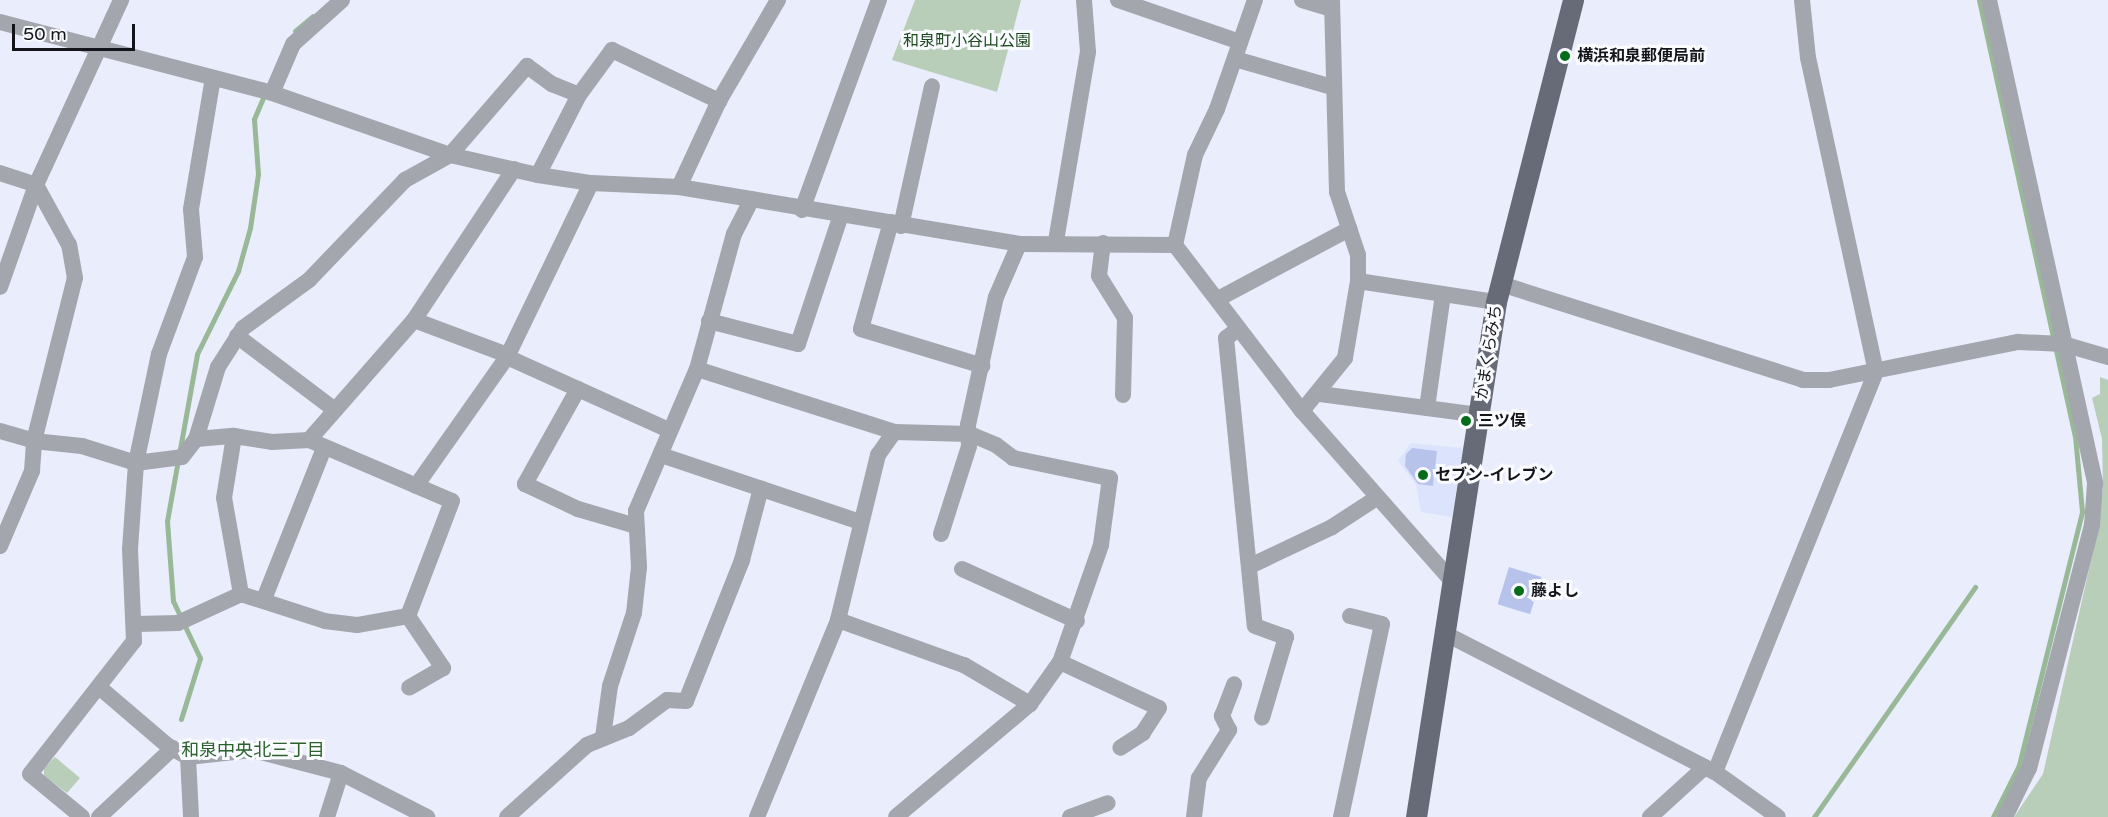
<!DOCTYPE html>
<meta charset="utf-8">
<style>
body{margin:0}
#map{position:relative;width:2108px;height:817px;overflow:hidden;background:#e9edfc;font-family:"Varela Round","Noto Sans JP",sans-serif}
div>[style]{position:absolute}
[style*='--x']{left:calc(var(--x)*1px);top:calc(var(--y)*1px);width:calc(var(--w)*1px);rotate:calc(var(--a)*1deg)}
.built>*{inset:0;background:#dce4fd}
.green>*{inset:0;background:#b9ceb9}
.stream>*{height:5px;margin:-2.5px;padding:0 2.5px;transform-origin:2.5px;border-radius:2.5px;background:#98b898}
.building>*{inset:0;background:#b8c3eb;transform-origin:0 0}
.minor>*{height:16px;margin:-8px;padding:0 8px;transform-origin:8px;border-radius:8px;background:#a4a6ae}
.major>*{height:21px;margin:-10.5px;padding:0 10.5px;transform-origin:10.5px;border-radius:10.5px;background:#676b78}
.dots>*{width:16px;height:16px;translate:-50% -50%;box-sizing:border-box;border:3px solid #f9fbfe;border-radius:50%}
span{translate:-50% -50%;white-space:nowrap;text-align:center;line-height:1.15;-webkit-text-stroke:6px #f9fbfe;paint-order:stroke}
.park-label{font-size:16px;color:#1c4a1f}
.poi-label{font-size:16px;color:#13151b;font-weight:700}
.left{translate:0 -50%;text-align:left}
.street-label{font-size:16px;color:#13151b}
.neighbourhood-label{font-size:18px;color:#2a612d}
.scale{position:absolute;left:12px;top:24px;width:123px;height:27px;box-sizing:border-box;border:3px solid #13151b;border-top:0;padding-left:8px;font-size:18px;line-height:21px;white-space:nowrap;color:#13151b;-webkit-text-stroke:4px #f9fbfe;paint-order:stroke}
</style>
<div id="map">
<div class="built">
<div style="clip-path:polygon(1411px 443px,1463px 448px,1452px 517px,1421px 512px,1416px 484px,1398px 461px)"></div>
</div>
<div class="green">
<div style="clip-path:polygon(915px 0,1021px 0,997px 92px,892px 60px)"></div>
<div style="clip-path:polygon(2100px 377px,2108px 380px,2108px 817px,2014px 817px,2043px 774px,2096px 538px,2103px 488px,2102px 439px,2092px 398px,2100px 394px)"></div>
<div style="clip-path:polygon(55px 757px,80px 778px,67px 793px,44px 776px,44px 768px)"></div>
</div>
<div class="stream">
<div style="--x:1979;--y:0;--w:446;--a:77.6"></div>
<div style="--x:2075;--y:436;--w:76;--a:84.7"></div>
<div style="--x:2082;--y:512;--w:261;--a:104"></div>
<div style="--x:2019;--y:765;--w:58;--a:116.6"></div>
<div style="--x:295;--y:31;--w:23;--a:-40"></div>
<div style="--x:181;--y:719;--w:64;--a:-72.7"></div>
<div style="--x:200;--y:658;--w:63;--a:-115.3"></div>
<div style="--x:173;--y:601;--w:80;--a:-94.3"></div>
<div style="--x:167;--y:521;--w:170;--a:-79.8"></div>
<div style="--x:197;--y:354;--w:93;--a:-63.7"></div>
<div style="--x:238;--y:271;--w:45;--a:-74.4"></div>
<div style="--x:250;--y:228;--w:55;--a:-81.6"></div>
<div style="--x:258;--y:174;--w:55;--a:-94.2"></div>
<div style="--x:254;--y:119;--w:28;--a:-67"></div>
<div style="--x:1814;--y:817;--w:281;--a:-55"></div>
</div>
<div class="building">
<div style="clip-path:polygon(1412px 448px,1437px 451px,1433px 486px,1418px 484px,1405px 466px,1406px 454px)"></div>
<div style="left:1509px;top:567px;width:34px;height:39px;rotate:17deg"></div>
</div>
<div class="minor">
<div style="--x:1118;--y:0;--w:129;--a:19"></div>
<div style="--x:1302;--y:0;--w:28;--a:17"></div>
<div style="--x:1989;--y:0;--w:495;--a:77.6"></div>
<div style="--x:2095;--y:484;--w:41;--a:94.2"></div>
<div style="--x:2092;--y:525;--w:251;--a:104.5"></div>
<div style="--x:2029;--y:768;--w:55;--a:116.1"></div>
<div style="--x:0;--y:22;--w:281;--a:14.6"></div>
<div style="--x:272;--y:93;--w:188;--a:19.2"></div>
<div style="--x:450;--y:155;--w:90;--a:12.8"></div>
<div style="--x:538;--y:175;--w:54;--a:8.6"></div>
<div style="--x:591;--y:183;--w:88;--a:2.6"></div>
<div style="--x:679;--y:187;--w:345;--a:9.5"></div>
<div style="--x:1019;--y:244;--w:156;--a:0.4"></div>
<div style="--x:1235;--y:59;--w:101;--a:16.1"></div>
<div style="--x:272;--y:93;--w:53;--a:-66.8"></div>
<div style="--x:293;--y:44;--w:66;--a:-41.9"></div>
<div style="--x:0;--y:173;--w:38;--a:18"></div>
<div style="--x:36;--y:185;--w:108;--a:109.4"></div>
<div style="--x:538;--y:175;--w:90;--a:-62.9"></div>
<div style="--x:579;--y:95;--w:56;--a:-53.7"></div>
<div style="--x:612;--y:50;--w:119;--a:25.5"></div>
<div style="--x:679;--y:187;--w:95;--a:-65.1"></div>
<div style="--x:719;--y:101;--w:117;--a:-59.7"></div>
<div style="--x:802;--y:210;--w:224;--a:-69.9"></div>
<div style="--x:891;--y:222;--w:111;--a:105.7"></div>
<div style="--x:861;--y:329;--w:127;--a:16.9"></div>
<div style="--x:901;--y:226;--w:143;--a:-77.5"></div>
<div style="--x:1056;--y:241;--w:192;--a:-80.4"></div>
<div style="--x:1088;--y:52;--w:52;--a:-94.4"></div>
<div style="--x:1103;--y:243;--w:33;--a:97"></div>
<div style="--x:1099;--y:276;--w:49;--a:58.2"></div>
<div style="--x:1125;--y:318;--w:77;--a:91.5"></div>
<div style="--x:1175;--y:245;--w:209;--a:52.6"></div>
<div style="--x:1302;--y:411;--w:228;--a:48.6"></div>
<div style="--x:1175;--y:245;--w:92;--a:-77.5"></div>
<div style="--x:1195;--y:155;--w:51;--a:-64.4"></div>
<div style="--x:1217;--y:109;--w:115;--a:-70.8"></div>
<div style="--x:1358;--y:281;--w:140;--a:8.7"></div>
<div style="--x:1501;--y:284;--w:317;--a:17.6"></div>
<div style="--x:1803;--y:380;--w:26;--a:0"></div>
<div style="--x:1829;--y:380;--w:193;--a:-11.4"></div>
<div style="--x:2018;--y:342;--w:45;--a:2.5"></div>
<div style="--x:2063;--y:344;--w:47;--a:16.1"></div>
<div style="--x:1218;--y:299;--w:149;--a:-28.1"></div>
<div style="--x:414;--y:320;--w:97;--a:20.5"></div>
<div style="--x:709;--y:321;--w:92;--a:14.5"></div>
<div style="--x:798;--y:344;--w:136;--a:-71.6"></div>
<div style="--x:1238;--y:329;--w:15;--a:143"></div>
<div style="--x:1226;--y:338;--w:289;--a:84.3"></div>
<div style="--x:1255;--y:626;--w:33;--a:20"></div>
<div style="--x:1286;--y:637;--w:84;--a:106.5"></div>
<div style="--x:237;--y:336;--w:123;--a:37.1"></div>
<div style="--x:507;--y:357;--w:178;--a:24.3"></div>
<div style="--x:697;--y:369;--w:207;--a:17.7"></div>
<div style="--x:894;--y:432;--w:76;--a:1.5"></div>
<div style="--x:970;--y:434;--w:28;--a:23"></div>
<div style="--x:996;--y:445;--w:21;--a:37"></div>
<div style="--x:1013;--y:458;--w:99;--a:11.7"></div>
<div style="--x:1110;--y:478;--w:68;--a:97.7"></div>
<div style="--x:1101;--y:545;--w:124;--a:109.3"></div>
<div style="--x:1060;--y:662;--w:52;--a:125.5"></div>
<div style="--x:1030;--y:704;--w:175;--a:139.9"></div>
<div style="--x:578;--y:389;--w:109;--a:119.2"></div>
<div style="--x:525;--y:484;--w:59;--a:25.3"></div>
<div style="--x:578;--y:509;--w:60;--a:16.3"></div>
<div style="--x:1320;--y:394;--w:160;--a:7.5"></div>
<div style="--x:1427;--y:408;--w:115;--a:-82"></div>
<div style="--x:1302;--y:411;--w:68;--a:-50.9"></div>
<div style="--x:1345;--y:358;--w:78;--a:-80.4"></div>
<div style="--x:1358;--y:281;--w:26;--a:-90"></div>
<div style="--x:1358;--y:255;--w:66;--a:-108.4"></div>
<div style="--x:1337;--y:192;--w:192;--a:-91.5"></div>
<div style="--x:0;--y:431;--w:35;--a:16"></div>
<div style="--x:34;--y:441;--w:48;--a:5.9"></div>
<div style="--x:82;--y:446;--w:57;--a:17.5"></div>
<div style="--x:136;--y:463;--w:46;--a:-7.4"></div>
<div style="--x:182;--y:457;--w:23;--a:-52"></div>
<div style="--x:196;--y:439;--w:38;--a:-5"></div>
<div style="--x:234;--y:436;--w:38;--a:9"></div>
<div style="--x:272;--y:442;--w:37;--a:-3"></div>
<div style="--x:309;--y:440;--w:155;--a:23.1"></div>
<div style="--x:452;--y:501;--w:123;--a:110.9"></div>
<div style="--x:408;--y:616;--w:52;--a:170"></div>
<div style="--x:357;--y:625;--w:32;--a:-173"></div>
<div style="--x:325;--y:621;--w:88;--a:-162.2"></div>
<div style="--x:241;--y:594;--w:97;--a:-100"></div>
<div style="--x:224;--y:498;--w:63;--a:-80.8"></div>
<div style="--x:196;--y:439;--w:75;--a:-73"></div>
<div style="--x:218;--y:367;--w:46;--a:-57.3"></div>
<div style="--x:243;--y:328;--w:82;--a:-36"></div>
<div style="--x:309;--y:280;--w:139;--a:-46.2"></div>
<div style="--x:405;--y:180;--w:51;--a:-29.1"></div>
<div style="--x:450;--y:155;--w:118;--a:-49.1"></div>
<div style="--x:527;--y:66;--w:31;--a:36"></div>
<div style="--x:552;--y:84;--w:29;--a:22"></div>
<div style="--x:309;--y:440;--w:159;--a:-48.8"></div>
<div style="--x:414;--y:320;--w:181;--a:-56.5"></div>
<div style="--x:661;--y:455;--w:210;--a:18.6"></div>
<div style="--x:416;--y:486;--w:158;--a:-54.8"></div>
<div style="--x:507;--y:357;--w:193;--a:-64.2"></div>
<div style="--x:941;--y:534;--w:92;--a:-72.3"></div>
<div style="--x:969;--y:446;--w:21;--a:-93"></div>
<div style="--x:968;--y:425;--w:131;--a:-77.7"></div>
<div style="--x:996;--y:297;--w:58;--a:-66.5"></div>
<div style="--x:0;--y:546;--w:82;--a:-66.9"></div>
<div style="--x:32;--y:471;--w:30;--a:-86"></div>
<div style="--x:34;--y:441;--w:168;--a:-75.9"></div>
<div style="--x:75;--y:278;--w:34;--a:-100"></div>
<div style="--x:69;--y:245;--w:68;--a:-118.8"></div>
<div style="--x:36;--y:185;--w:204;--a:-65.3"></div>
<div style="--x:1250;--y:566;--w:91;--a:-25.4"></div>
<div style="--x:1332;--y:527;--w:51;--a:-33.1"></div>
<div style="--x:962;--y:569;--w:126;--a:24.3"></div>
<div style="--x:264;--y:599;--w:162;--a:-68.3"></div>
<div style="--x:408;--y:616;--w:63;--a:56.1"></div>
<div style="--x:443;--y:668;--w:39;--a:150"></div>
<div style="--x:838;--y:620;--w:134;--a:19.7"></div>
<div style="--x:964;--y:665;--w:77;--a:30.6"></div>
<div style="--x:136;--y:624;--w:42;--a:-1.4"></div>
<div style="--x:178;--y:623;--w:69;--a:-24.7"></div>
<div style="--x:1446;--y:634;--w:302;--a:27.2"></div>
<div style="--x:1715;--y:772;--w:77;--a:35.5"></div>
<div style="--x:1060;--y:662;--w:109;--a:24.9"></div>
<div style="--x:1159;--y:708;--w:30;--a:123"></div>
<div style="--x:1143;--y:733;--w:27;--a:147"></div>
<div style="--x:99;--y:687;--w:91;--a:40.5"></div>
<div style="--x:168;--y:746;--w:23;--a:29"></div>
<div style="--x:188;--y:757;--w:65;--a:-6.1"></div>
<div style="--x:253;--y:750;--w:91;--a:14.6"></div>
<div style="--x:341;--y:773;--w:97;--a:27.1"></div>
<div style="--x:603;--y:737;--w:51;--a:-82.2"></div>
<div style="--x:610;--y:686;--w:77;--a:-71.8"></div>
<div style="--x:634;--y:613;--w:46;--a:-83.8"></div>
<div style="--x:639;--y:567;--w:56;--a:-93.1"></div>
<div style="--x:636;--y:511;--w:155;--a:-66.8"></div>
<div style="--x:697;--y:369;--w:140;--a:-74.7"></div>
<div style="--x:734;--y:234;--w:39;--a:-63"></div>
<div style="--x:188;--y:757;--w:60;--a:87.1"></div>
<div style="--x:1715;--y:772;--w:431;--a:-68.1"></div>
<div style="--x:1876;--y:372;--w:321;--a:-102.2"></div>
<div style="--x:1808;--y:58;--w:58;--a:-95.9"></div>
<div style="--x:82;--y:817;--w:67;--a:-140.4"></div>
<div style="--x:30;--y:774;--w:169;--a:-52"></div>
<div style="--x:134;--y:641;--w:92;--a:-92.5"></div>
<div style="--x:130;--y:549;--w:86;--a:-86"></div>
<div style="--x:136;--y:463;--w:111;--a:-78.1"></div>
<div style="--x:159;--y:354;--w:103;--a:-69.6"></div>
<div style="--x:195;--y:257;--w:48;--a:-94.8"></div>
<div style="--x:191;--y:209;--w:133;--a:-80.5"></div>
<div style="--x:99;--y:817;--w:101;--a:-43"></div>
<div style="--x:327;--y:817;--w:46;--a:-72.3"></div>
<div style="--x:507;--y:817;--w:108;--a:-42"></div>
<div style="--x:587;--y:745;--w:45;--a:-22"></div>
<div style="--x:629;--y:728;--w:47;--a:-36.4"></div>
<div style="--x:667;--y:700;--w:19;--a:3"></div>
<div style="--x:686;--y:701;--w:152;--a:-68.3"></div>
<div style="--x:742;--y:560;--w:74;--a:-75.2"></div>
<div style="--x:757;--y:817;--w:213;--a:-67.6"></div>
<div style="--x:838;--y:620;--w:170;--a:-76.4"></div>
<div style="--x:878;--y:455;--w:28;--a:-55"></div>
<div style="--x:1070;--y:817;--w:40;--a:-20.2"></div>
<div style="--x:1194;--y:817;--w:39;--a:-83"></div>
<div style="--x:1199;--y:778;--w:57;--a:-58"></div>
<div style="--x:1229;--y:730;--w:16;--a:-117"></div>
<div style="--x:1222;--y:716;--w:34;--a:-69"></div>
<div style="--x:1341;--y:817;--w:197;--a:-78"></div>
<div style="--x:1382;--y:624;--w:33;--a:-166"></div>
<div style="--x:1650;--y:817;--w:74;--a:-42.3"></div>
</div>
<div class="major">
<div style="--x:1416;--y:817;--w:521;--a:-81.17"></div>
<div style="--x:1496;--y:302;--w:312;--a:-75.7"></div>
</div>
<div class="dots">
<div style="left:1565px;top:56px;background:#056c1a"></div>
<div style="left:1466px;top:421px;background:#056c1a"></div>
<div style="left:1423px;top:475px;background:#056c1a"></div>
<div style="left:1519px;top:591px;background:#056c1a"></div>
</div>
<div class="park-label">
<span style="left:967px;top:41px">和泉町小谷山公園</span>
</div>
<div class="poi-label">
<span class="left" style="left:1577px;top:56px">横浜和泉郵便局前</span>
<span class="left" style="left:1478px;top:421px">三ツ俣</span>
<span class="left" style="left:1435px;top:475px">セブン-イレブン</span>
<span class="left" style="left:1531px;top:591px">藤よし</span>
</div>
<div class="street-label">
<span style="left:1489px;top:352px;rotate:-81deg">かまくらみち</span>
</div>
<div class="neighbourhood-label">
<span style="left:253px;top:750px">和泉中央北三丁目</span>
</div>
<div class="scale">50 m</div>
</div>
